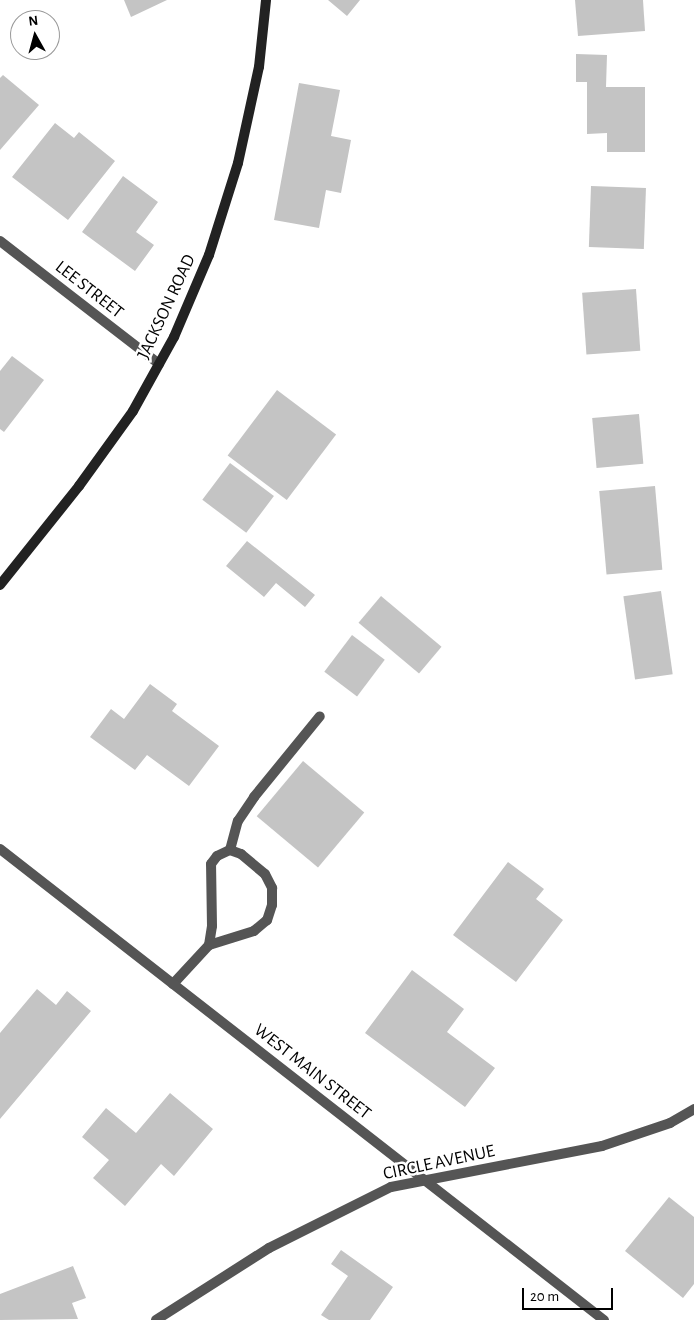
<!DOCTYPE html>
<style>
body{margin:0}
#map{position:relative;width:694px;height:1320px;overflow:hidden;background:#fff;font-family:"Alegreya Sans",sans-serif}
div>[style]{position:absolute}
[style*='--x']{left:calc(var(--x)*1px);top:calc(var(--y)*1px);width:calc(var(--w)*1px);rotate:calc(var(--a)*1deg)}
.building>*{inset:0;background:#c4c4c4;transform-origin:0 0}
.lane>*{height:10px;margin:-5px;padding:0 5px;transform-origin:5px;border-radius:5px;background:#555}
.street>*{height:10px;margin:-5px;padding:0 5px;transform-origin:5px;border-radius:5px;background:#555}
.secondary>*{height:10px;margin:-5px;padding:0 5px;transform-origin:5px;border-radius:5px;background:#222}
span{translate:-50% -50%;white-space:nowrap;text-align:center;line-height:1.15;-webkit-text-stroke:5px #fff;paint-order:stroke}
.street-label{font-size:18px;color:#000}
.north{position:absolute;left:10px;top:10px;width:50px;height:50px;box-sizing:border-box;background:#fff;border:1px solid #999;border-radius:50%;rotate:353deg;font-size:14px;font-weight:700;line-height:20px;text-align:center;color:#000}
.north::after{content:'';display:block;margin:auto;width:18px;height:22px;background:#000;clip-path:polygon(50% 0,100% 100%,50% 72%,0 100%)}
.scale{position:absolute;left:522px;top:1288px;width:91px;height:22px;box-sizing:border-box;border:2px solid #000;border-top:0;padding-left:6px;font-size:15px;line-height:18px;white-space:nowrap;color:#000;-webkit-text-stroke:4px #fff;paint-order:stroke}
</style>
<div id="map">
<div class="building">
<div style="clip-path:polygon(124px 0,167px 0,131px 17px)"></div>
<div style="clip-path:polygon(328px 0,360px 0,347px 16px)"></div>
<div style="clip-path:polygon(575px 0,643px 0,645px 31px,578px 36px)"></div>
<div style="clip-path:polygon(576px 54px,607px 55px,606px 87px,645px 87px,645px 152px,607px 152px,607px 133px,587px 134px,587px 82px,576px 82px)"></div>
<div style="clip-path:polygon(3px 75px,39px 105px,0 150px,0 78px)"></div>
<div style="clip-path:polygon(299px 83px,340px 90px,331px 136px,351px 140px,341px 193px,326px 190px,319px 228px,274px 220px)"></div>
<div style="clip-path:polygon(55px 123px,74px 138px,79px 132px,115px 161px,68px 220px,12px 177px)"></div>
<div style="clip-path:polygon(123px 176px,158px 202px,136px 232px,154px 245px,135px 271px,82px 232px)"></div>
<div style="left:591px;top:186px;width:55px;height:61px;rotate:2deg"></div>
<div style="left:636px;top:289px;width:62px;height:54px;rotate:86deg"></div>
<div style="clip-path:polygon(12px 356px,44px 380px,4px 432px,0 429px,0 371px)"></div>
<div style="left:277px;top:390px;width:74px;height:82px;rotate:37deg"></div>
<div style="left:639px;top:414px;width:50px;height:47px;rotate:85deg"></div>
<div style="left:230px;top:463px;width:55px;height:46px;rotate:37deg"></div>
<div style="left:655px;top:486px;width:84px;height:56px;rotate:85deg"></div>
<div style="clip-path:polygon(247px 541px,315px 595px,305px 607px,276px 583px,264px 597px,226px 566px)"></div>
<div style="left:661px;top:591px;width:84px;height:38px;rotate:82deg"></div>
<div style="left:381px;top:596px;width:79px;height:35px;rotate:40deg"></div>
<div style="left:352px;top:635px;width:41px;height:46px;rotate:37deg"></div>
<div style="clip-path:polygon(150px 684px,177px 704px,172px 711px,219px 746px,189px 786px,147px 755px,135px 770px,90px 737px,111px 709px,124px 719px)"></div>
<div style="left:303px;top:761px;width:80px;height:72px;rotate:40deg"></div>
<div style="clip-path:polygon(508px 862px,544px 889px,536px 899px,563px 920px,516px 982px,453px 935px)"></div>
<div style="clip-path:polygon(412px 970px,464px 1009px,447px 1032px,495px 1068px,465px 1107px,365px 1033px)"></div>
<div style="clip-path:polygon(37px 989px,56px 1005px,67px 991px,91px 1011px,0 1119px,0 1033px)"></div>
<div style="clip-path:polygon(170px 1093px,213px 1129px,174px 1176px,161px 1164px,125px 1206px,93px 1178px,109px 1160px,82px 1137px,106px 1108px,136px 1133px)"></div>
<div style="clip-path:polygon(669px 1197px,694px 1217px,694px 1284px,683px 1298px,625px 1251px)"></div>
<div style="clip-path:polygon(341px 1250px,393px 1287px,370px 1320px,329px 1320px,321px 1315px,348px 1276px,331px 1264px)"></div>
<div style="clip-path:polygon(73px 1266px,86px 1298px,72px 1303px,78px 1319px,0 1320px,0 1294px)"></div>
</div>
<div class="lane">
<div style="--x:230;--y:850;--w:30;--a:-75"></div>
<div style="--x:238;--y:821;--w:29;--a:-56"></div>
<div style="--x:254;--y:797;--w:104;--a:-50.8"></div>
<div style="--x:173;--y:984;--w:53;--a:-47.3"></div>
<div style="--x:209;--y:945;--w:19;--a:-81"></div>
<div style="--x:212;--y:926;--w:62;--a:-90.9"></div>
<div style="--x:211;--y:864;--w:10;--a:-53"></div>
<div style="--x:217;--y:856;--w:14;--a:-25"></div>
<div style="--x:230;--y:850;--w:12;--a:20"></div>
<div style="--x:241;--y:854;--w:31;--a:40"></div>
<div style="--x:265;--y:874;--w:16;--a:63"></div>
<div style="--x:272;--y:888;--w:17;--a:90"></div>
<div style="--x:272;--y:905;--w:16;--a:108"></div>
<div style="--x:267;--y:920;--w:17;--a:140"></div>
<div style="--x:254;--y:931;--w:47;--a:162.7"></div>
</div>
<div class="street">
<div style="--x:0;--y:241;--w:201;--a:37.7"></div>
<div style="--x:0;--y:849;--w:766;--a:37.95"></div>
<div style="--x:156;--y:1320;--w:134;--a:-32.5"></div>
<div style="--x:269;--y:1248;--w:136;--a:-26.6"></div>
<div style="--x:391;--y:1187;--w:215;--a:-11"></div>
<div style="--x:602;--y:1146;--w:72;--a:-18.7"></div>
<div style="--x:670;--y:1123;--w:28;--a:-30"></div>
</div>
<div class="secondary">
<div style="--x:0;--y:585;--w:127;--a:-51.4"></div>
<div style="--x:79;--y:486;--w:92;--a:-54.2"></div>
<div style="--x:133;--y:411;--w:85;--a:-61"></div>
<div style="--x:174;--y:337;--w:89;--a:-66.9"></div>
<div style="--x:209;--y:255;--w:96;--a:-72.5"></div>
<div style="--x:238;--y:163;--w:98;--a:-77.7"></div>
<div style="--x:259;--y:67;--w:67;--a:-84"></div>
</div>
<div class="street-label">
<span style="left:89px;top:290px;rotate:38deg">LEE STREET</span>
<span style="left:167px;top:307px;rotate:-65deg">JACKSON ROAD</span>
<span style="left:312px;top:1072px;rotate:38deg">WEST MAIN STREET</span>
<span style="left:439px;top:1163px;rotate:-12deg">CIRCLE AVENUE</span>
</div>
<div class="north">N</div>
<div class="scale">20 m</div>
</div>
